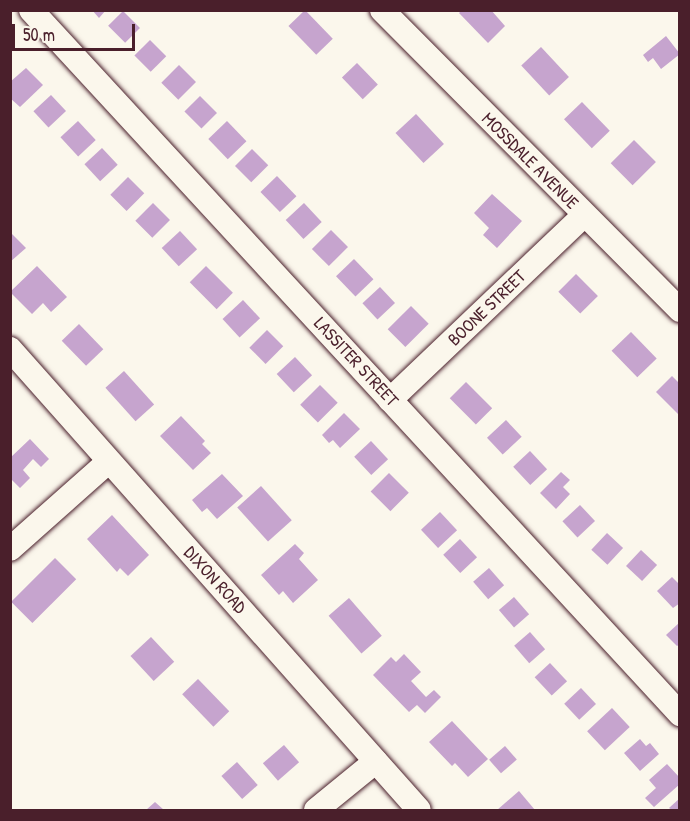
<!DOCTYPE html>
<style>
body{margin:0}
#map{position:relative;width:690px;height:821px;overflow:hidden;background:#fbf7ec;font-family:"Patrick Hand",sans-serif}
div>[style]{position:absolute}
[style*='--x']{left:calc(var(--x)*1px);top:calc(var(--y)*1px);width:calc(var(--w)*1px);rotate:calc(var(--a)*1deg)}
.building>*{inset:0;background:#c6a4ce;transform-origin:0 0}
.roads{filter:drop-shadow(0 0 2px #4a1f2b) drop-shadow(0 0 2px #4a1f2b)}
.minor>*{height:24px;margin:-12px;padding:0 12px;transform-origin:12px;border-radius:12px;background:#fbf7ec}
span{translate:-50% -50%;white-space:nowrap;text-align:center;line-height:1.15;-webkit-text-stroke:4.5px #fbf7ec;paint-order:stroke}
.street-label{font-size:18px;color:#4a1f2b}
.frame{position:absolute;inset:0;border:12px solid #4a1f2b;pointer-events:none}
.scale{position:absolute;left:12px;top:24px;width:123px;height:27px;box-sizing:border-box;border:3px solid #4a1f2b;border-top:0;padding-left:8px;font-size:18px;line-height:21px;white-space:nowrap;color:#4a1f2b;-webkit-text-stroke:4px #fbf7ec;paint-order:stroke}
</style>
<div id="map">
<div class="building">
<div style="clip-path:polygon(92px 10px,106px 10px,99px 18px)"></div>
<div style="left:305px;top:10px;width:40px;height:23px;rotate:46deg"></div>
<div style="clip-path:polygon(462px 10px,491px 10px,505px 26px,488px 43px,459px 13px)"></div>
<div style="left:123px;top:11px;width:24px;height:21px;rotate:45deg"></div>
<div style="clip-path:polygon(666px 36px,680px 54px,661px 69px,653px 58px,648px 62px,643px 55px)"></div>
<div style="left:150px;top:40px;width:23px;height:22px;rotate:45deg"></div>
<div style="left:541px;top:47px;width:41px;height:27px;rotate:47deg"></div>
<div style="left:357px;top:63px;width:30px;height:21px;rotate:46deg"></div>
<div style="left:179px;top:65px;width:24px;height:25px;rotate:45deg"></div>
<div style="clip-path:polygon(26px 68px,43px 85px,20px 107px,10px 98px,10px 82px)"></div>
<div style="left:51px;top:95px;width:22px;height:24px;rotate:47deg"></div>
<div style="left:200px;top:96px;width:24px;height:22px;rotate:45deg"></div>
<div style="left:582px;top:102px;width:40px;height:25px;rotate:46deg"></div>
<div style="left:416px;top:114px;width:41px;height:28px;rotate:47deg"></div>
<div style="left:78px;top:121px;width:26px;height:24px;rotate:47deg"></div>
<div style="left:227px;top:121px;width:28px;height:26px;rotate:46deg"></div>
<div style="left:634px;top:140px;width:31px;height:33px;rotate:45deg"></div>
<div style="left:102px;top:148px;width:23px;height:24px;rotate:47deg"></div>
<div style="left:252px;top:149px;width:23px;height:24px;rotate:45deg"></div>
<div style="left:277px;top:176px;width:28px;height:23px;rotate:46deg"></div>
<div style="left:128px;top:177px;width:23px;height:25px;rotate:45deg"></div>
<div style="clip-path:polygon(492px 194px,522px 221px,497px 248px,483px 235px,489px 228px,474px 213px)"></div>
<div style="left:153px;top:203px;width:24px;height:25px;rotate:45deg"></div>
<div style="left:304px;top:203px;width:26px;height:25px;rotate:47deg"></div>
<div style="left:331px;top:230px;width:24px;height:27px;rotate:45deg"></div>
<div style="left:180px;top:231px;width:25px;height:25px;rotate:47deg"></div>
<div style="clip-path:polygon(10px 232px,26px 248px,10px 262px)"></div>
<div style="left:354px;top:259px;width:28px;height:25px;rotate:46deg"></div>
<div style="clip-path:polygon(37px 266px,67px 297px,51px 312px,43px 303px,32px 314px,10px 292px)"></div>
<div style="left:206px;top:266px;width:38px;height:23px;rotate:45deg"></div>
<div style="left:576px;top:274px;width:31px;height:25px;rotate:45deg"></div>
<div style="left:380px;top:287px;width:22px;height:24px;rotate:47deg"></div>
<div style="left:243px;top:300px;width:25px;height:28px;rotate:47deg"></div>
<div style="left:411px;top:306px;width:25px;height:33px;rotate:45deg"></div>
<div style="left:79px;top:324px;width:35px;height:24px;rotate:46deg"></div>
<div style="left:267px;top:330px;width:23px;height:25px;rotate:45deg"></div>
<div style="left:631px;top:332px;width:37px;height:27px;rotate:46deg"></div>
<div style="left:295px;top:357px;width:25px;height:25px;rotate:47deg"></div>
<div style="left:124px;top:371px;width:45px;height:25px;rotate:48deg"></div>
<div style="clip-path:polygon(672px 376px,680px 384px,680px 416px,656px 392px)"></div>
<div style="left:466px;top:382px;width:37px;height:23px;rotate:45deg"></div>
<div style="left:320px;top:385px;width:25px;height:28px;rotate:45deg"></div>
<div style="clip-path:polygon(344px 413px,360px 429px,340px 448px,333px 440px,329px 443px,322px 435px)"></div>
<div style="clip-path:polygon(181px 416px,205px 441px,202px 444px,211px 453px,193px 470px,160px 436px)"></div>
<div style="left:506px;top:420px;width:23px;height:26px;rotate:47deg"></div>
<div style="clip-path:polygon(30px 439px,49px 459px,41px 467px,33px 459px,23px 470px,30px 478px,20px 488px,10px 478px,10px 458px)"></div>
<div style="left:371px;top:441px;width:25px;height:23px;rotate:47deg"></div>
<div style="left:530px;top:451px;width:25px;height:23px;rotate:47deg"></div>
<div style="clip-path:polygon(561px 472px,570px 480px,563px 487px,570px 494px,556px 509px,540px 493px)"></div>
<div style="left:389px;top:473px;width:28px;height:26px;rotate:45deg"></div>
<div style="clip-path:polygon(222px 474px,243px 496px,217px 519px,207px 508px,202px 512px,192px 500px)"></div>
<div style="left:261px;top:486px;width:46px;height:32px;rotate:48deg"></div>
<div style="left:580px;top:505px;width:22px;height:24px;rotate:47deg"></div>
<div style="left:440px;top:512px;width:25px;height:26px;rotate:47deg"></div>
<div style="clip-path:polygon(112px 515px,149px 555px,128px 576px,120px 568px,117px 572px,87px 539px)"></div>
<div style="left:607px;top:533px;width:22px;height:23px;rotate:43deg"></div>
<div style="left:460px;top:539px;width:25px;height:23px;rotate:47deg"></div>
<div style="clip-path:polygon(295px 544px,304px 553px,299px 559px,318px 580px,293px 603px,283px 591px,279px 595px,261px 575px)"></div>
<div style="left:641px;top:550px;width:22px;height:22px;rotate:43deg"></div>
<div style="left:55px;top:558px;width:30px;height:62px;rotate:45deg"></div>
<div style="left:489px;top:568px;width:23px;height:21px;rotate:49deg"></div>
<div style="clip-path:polygon(672px 577px,680px 585px,680px 603px,673px 608px,657px 591px)"></div>
<div style="left:514px;top:597px;width:23px;height:20px;rotate:49deg"></div>
<div style="left:349px;top:598px;width:50px;height:27px;rotate:49deg"></div>
<div style="clip-path:polygon(680px 622px,680px 644px,677px 646px,666px 635px)"></div>
<div style="left:530px;top:632px;width:23px;height:21px;rotate:49deg"></div>
<div style="left:151px;top:637px;width:34px;height:28px;rotate:47deg"></div>
<div style="clip-path:polygon(404px 654px,421px 672px,411px 681px,426px 697px,434px 690px,441px 697px,425px 713px,417px 705px,409px 712px,373px 675px,391px 657px,396px 662px)"></div>
<div style="left:550px;top:663px;width:25px;height:21px;rotate:47deg"></div>
<div style="left:198px;top:679px;width:45px;height:22px;rotate:46deg"></div>
<div style="left:581px;top:688px;width:22px;height:23px;rotate:47deg"></div>
<div style="left:612px;top:708px;width:26px;height:34px;rotate:47deg"></div>
<div style="clip-path:polygon(452px 721px,488px 759px,468px 777px,455px 763px,452px 766px,429px 742px)"></div>
<div style="clip-path:polygon(640px 739px,646px 746px,650px 743px,659px 754px,640px 771px,624px 753px)"></div>
<div style="left:284px;top:745px;width:23px;height:28px;rotate:49deg"></div>
<div style="left:505px;top:746px;width:18px;height:21px;rotate:49deg"></div>
<div style="left:237px;top:762px;width:31px;height:21px;rotate:48deg"></div>
<div style="clip-path:polygon(667px 764px,680px 778px,680px 784px,654px 807px,645px 798px,656px 788px,649px 780px)"></div>
<div style="clip-path:polygon(519px 791px,535px 810px,497px 810px)"></div>
<div style="clip-path:polygon(680px 798px,680px 810px,672px 810px,669px 808px)"></div>
<div style="clip-path:polygon(155px 802px,164px 810px,146px 810px)"></div>
</div>
<div class="roads">
<div class="minor">
<div style="--x:31;--y:10;--w:958;--a:47.33"></div>
<div style="--x:382;--y:10;--w:423;--a:45.2"></div>
<div style="--x:10;--y:349;--w:616;--a:48.42"></div>
<div style="--x:390;--y:400;--w:268;--a:-43.6"></div>
<div style="--x:10;--y:549;--w:132;--a:-41.6"></div>
<div style="--x:316;--y:810;--w:77;--a:-39.2"></div>
</div>
</div>
<div class="street-label">
<span style="left:530px;top:161px;rotate:45deg">MOSSDALE AVENUE</span>
<span style="left:487px;top:308px;rotate:-44deg">BOONE STREET</span>
<span style="left:356px;top:362px;rotate:47deg">LASSITER STREET</span>
<span style="left:215px;top:580px;rotate:48deg">DIXON ROAD</span>
</div>
<div class="frame"></div>
<div class="scale">50 m</div>
</div>
